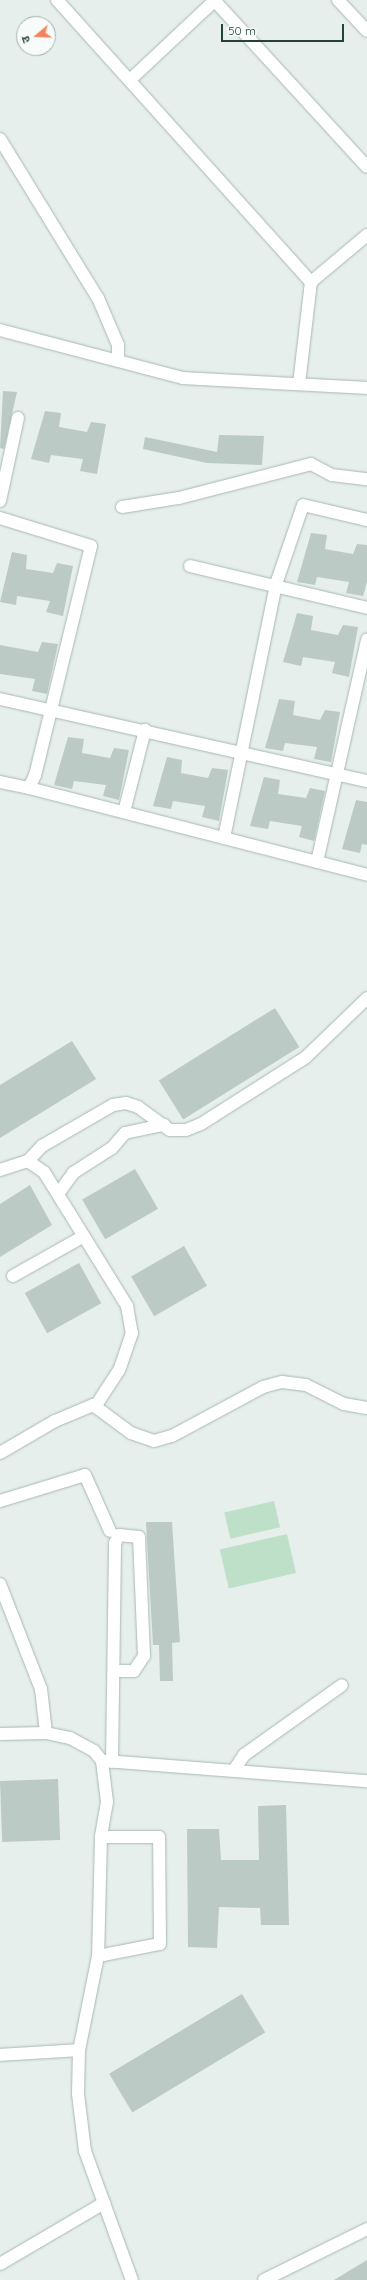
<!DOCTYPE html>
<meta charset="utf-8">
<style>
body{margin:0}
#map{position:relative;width:367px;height:2280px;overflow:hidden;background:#e6efeb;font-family:Quicksand,"Noto Sans Devanagari",sans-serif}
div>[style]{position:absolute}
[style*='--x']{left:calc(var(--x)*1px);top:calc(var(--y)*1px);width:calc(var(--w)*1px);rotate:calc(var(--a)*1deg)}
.green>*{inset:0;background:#bfe0c8;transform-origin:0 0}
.building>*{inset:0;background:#bbcac4;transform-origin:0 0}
.roads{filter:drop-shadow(0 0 1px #a8b8b2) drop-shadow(0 0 1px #a8b8b2)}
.minor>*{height:12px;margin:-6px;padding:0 6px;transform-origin:6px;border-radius:6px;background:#fff}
.tertiary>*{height:12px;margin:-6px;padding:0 6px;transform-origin:6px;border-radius:6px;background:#fff}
span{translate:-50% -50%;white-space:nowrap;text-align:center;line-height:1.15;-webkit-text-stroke:4px #f7fbf9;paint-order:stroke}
.north{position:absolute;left:16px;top:16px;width:40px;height:40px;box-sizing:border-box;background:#f7fbf9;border:1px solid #a3b1ad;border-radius:50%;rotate:251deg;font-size:11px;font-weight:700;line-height:16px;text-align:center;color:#24423a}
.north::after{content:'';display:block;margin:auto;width:14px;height:18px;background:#f4845f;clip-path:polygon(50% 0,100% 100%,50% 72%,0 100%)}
.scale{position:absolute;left:221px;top:24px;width:123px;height:18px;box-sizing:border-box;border:2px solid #24423a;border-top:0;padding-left:5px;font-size:12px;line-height:14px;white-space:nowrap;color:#24423a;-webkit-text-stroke:3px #f7fbf9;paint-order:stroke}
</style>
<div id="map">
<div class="green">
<div style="left:274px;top:1501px;width:27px;height:51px;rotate:77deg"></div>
<div style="left:287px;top:1534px;width:40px;height:69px;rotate:77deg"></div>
</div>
<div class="building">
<div style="clip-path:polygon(3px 391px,17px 392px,4px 449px,0 448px)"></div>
<div style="clip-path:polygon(45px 411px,61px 413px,59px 427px,87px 432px,91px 422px,106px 424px,97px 474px,80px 471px,83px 459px,51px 455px,49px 463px,31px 459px)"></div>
<div style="clip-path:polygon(219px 435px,264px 436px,262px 465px,207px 463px,143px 449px,145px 437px,217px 452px)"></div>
<div style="clip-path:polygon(311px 533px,327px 535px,325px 549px,353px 554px,357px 544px,367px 545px,367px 582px,363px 596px,346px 593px,349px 582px,317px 577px,315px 585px,297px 582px)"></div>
<div style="clip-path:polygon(12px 552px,27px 555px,26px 569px,53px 573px,57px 563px,73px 566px,63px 616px,46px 612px,50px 601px,17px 596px,16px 605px,0 602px)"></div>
<div style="clip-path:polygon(297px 613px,313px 616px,311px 630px,338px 635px,343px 625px,358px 627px,349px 677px,332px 673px,335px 662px,303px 657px,301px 666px,283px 662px)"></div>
<div style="clip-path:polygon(42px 642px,58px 644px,47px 694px,32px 691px,35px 679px,0 674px,0 645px,38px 652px)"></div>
<div style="clip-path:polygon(279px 699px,295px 701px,293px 715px,320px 720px,325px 710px,340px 712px,331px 762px,314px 759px,317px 747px,285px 743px,283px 751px,265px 748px)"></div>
<div style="clip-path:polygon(68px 737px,84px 739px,82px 753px,110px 758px,114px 748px,129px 750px,119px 800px,103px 796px,106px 785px,74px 781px,72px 789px,54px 785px)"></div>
<div style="clip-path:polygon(167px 757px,182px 760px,181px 773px,208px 778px,212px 768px,228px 770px,219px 821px,202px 817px,205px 806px,173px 801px,171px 809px,153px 806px)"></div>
<div style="clip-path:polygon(264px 777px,280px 780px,278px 794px,306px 798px,310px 788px,325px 791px,314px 841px,299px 837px,302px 826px,270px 821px,268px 829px,250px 826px)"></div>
<div style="clip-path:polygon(356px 800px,367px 802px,367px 845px,362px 844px,360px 853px,342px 849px)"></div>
<div style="left:275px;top:1008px;width:46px;height:137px;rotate:58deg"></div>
<div style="clip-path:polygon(72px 1041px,96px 1079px,0 1138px,0 1085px)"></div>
<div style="left:135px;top:1169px;width:46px;height:61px;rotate:60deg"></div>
<div style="clip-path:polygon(30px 1185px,52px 1225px,0 1257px,0 1204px)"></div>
<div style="left:184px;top:1246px;width:46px;height:61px;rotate:60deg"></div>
<div style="left:79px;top:1263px;width:46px;height:62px;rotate:61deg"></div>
<div style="clip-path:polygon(146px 1522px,172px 1522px,180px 1642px,172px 1643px,173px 1681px,160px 1681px,159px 1645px,153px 1645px)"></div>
<div style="left:58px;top:1779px;width:61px;height:58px;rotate:88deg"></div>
<div style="clip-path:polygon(286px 1805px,289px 1925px,261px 1925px,260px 1908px,219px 1907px,217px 1948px,188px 1947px,187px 1829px,219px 1829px,221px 1860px,259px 1860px,258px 1806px)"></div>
<div style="left:242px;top:1994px;width:45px;height:155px;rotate:59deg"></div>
<div style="clip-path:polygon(367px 2260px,367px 2280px,334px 2280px)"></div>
</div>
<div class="roads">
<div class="minor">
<div style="--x:57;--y:0;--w:380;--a:48"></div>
<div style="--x:311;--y:282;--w:73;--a:-40"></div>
<div style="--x:214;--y:0;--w:226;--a:47.5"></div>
<div style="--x:338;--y:0;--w:42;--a:46.9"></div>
<div style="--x:131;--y:79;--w:115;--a:-43.2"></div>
<div style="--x:0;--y:139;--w:187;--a:58.4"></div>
<div style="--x:98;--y:298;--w:51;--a:66.9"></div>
<div style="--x:118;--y:345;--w:16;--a:90"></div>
<div style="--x:299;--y:384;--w:103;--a:-83.3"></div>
<div style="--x:0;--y:501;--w:85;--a:-77.8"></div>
<div style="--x:122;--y:507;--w:58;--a:-9"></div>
<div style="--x:179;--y:498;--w:136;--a:-14.4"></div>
<div style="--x:311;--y:464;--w:24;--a:28"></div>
<div style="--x:332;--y:475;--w:35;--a:7"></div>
<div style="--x:0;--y:518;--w:95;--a:17.1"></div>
<div style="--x:91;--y:546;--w:236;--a:103.7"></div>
<div style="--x:35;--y:775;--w:14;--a:115"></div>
<div style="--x:29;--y:788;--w:30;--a:-168"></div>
<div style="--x:190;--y:566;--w:182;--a:13.3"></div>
<div style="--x:0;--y:699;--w:376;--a:12.6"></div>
<div style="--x:29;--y:788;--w:349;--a:14.4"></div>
<div style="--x:124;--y:812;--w:85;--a:-75.6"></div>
<div style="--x:224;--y:838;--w:259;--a:-78.4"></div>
<div style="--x:276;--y:584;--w:83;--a:-71.1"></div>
<div style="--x:303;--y:505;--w:66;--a:13.2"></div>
<div style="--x:317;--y:862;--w:228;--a:-77.3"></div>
<div style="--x:28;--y:1161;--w:21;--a:-47"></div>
<div style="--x:42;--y:1146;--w:82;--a:-30"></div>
<div style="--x:113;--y:1105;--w:13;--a:-9"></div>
<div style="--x:126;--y:1103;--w:13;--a:18"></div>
<div style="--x:138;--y:1107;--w:39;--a:36"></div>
<div style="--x:170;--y:1130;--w:16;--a:0"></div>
<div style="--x:186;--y:1130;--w:16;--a:-22"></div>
<div style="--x:201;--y:1124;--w:125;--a:-32.5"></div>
<div style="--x:306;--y:1057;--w:85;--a:-44"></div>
<div style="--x:0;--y:1170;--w:29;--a:-18"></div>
<div style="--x:28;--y:1161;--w:19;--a:35"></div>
<div style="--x:44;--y:1172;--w:158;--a:58.2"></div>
<div style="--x:127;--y:1306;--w:27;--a:80"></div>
<div style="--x:132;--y:1333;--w:39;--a:109"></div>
<div style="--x:119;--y:1370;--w:44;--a:123"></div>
<div style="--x:58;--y:1194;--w:26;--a:-54"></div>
<div style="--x:73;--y:1173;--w:46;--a:-32.7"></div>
<div style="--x:112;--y:1148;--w:20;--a:-49"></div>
<div style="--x:125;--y:1133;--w:40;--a:-12"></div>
<div style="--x:13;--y:1276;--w:81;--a:-29.4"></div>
<div style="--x:0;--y:1501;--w:89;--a:-17"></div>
<div style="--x:85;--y:1475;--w:61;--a:65.9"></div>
<div style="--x:105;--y:1761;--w:263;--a:4.4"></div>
<div style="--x:112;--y:1762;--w:219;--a:-89.2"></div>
<div style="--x:115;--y:1543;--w:9;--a:-63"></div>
<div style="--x:119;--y:1535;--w:20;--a:6"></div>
<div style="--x:139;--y:1537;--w:119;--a:87.6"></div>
<div style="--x:144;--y:1656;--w:18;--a:124"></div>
<div style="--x:134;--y:1671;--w:19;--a:180"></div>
<div style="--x:234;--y:1770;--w:18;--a:-56"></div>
<div style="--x:244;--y:1755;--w:120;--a:-35.5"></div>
<div style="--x:98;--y:1956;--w:63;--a:-11"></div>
<div style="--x:160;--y:1944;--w:107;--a:-90.5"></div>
<div style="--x:159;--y:1837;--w:58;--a:180"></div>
<div style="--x:0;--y:2055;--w:79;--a:-3.6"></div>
<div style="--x:0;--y:2264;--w:121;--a:-30.4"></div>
<div style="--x:264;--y:2280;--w:115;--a:-26.3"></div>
</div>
<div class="tertiary">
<div style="--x:0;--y:330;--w:189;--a:14.7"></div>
<div style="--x:183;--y:378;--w:184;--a:3.1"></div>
<div style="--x:0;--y:1453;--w:64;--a:-30.2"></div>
<div style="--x:55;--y:1421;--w:41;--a:-22.8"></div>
<div style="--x:93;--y:1405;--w:47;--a:36.4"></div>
<div style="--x:131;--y:1433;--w:24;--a:19"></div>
<div style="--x:154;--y:1441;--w:19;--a:-16"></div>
<div style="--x:172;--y:1436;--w:103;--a:-28.3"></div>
<div style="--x:263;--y:1387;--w:20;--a:-15"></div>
<div style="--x:282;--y:1382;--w:24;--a:7"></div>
<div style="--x:306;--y:1385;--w:42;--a:26.6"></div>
<div style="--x:344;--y:1404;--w:23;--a:10"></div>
<div style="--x:0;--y:1584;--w:113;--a:68.7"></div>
<div style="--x:41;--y:1689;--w:44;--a:83.5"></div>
<div style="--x:0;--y:1734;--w:46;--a:-1.2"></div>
<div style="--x:46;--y:1733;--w:25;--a:12"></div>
<div style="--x:70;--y:1738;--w:27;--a:28"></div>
<div style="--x:94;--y:1751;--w:13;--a:51"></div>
<div style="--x:102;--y:1761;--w:41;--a:83"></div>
<div style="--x:107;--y:1802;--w:36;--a:100"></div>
<div style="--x:101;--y:1837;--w:119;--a:91.4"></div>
<div style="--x:98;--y:1956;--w:96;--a:101.4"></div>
<div style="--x:79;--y:2050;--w:44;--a:91.3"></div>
<div style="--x:78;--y:2094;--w:57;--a:83"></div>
<div style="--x:85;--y:2151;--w:137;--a:70"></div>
</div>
</div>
<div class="north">उ</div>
<div class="scale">50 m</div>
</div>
